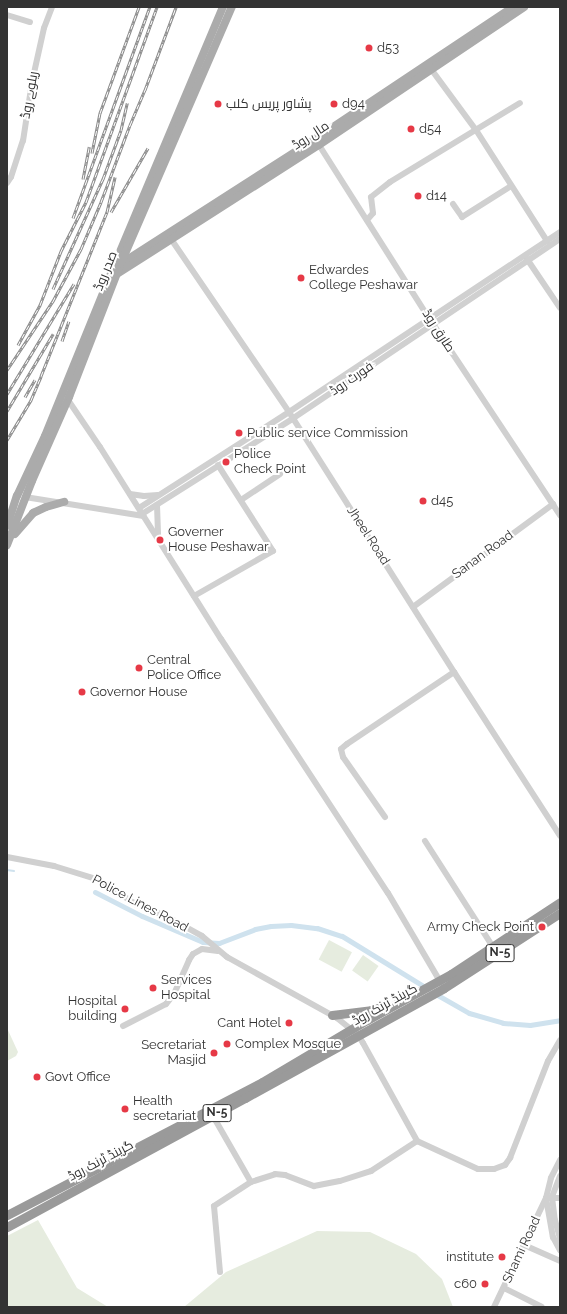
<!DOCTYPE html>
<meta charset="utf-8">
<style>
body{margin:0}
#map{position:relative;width:567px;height:1314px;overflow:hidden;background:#fff;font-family:Raleway,Cairo,sans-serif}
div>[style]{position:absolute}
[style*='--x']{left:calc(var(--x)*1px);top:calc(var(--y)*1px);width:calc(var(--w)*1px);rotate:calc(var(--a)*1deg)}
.green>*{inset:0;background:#e6ecdf;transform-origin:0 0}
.stream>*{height:1.5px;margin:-0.75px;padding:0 0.75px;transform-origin:0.75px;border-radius:0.75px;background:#cfe2ee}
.canal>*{height:5px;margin:-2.5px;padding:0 2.5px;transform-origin:2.5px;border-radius:2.5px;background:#cfe2ee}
.minor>*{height:6px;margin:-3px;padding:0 3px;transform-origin:3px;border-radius:3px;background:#d0d0d0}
.major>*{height:8px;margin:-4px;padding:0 4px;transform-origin:4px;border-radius:4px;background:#ababab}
.highway>*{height:9px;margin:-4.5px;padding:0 4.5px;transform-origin:4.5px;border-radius:4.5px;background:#9a9a9a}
.rail>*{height:3px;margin-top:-1.5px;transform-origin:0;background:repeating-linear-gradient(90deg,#fff 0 4.5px,#888 0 9px);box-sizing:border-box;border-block:1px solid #888}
.dots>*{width:11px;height:11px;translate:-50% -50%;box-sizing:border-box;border:2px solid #fff;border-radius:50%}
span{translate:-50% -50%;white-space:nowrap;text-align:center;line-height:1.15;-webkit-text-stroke:4px #fff;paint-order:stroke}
.shield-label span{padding:1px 3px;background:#fff;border:1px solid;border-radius:3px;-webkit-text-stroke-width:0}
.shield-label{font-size:12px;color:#333;font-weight:700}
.poi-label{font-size:13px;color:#333}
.left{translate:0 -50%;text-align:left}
.right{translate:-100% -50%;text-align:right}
.street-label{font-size:13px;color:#333}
.frame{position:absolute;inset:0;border:8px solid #333;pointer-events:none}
</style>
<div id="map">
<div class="green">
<div style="left:329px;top:940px;width:26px;height:22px;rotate:28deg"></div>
<div style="left:363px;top:955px;width:19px;height:19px;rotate:35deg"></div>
<div style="clip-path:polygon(7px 1028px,18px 1052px,16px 1056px,7px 1061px)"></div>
<div style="clip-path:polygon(38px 1220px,77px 1288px,108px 1307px,7px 1307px,7px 1236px)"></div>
<div style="clip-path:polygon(317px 1231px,370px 1232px,416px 1254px,442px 1279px,453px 1307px,184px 1307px,226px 1272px)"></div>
</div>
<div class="stream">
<div style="--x:7;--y:870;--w:7;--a:8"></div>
</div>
<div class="canal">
<div style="--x:95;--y:892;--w:53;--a:27.1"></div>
<div style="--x:142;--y:916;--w:66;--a:23.1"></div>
<div style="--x:203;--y:942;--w:16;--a:4"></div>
<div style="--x:219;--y:943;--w:39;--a:-21"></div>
<div style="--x:255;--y:929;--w:16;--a:-11"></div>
<div style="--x:271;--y:926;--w:20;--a:-3"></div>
<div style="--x:291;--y:925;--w:26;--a:7"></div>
<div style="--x:317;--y:928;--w:26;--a:18"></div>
<div style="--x:342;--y:936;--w:101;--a:31.6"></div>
<div style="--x:434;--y:993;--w:40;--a:29.7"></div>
<div style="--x:469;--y:1013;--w:35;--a:16"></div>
<div style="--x:503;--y:1023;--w:27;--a:4"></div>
<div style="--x:530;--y:1025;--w:30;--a:-9"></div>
</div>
<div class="minor">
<div style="--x:7;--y:15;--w:24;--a:17"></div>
<div style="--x:431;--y:69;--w:76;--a:53.6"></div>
<div style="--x:476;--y:130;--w:132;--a:57.4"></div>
<div style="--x:319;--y:145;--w:205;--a:57.6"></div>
<div style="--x:429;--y:318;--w:237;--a:56.4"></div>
<div style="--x:7;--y:183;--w:7;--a:-56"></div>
<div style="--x:11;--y:177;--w:38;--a:-72"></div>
<div style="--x:23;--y:141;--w:60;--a:-81.3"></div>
<div style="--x:32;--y:82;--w:55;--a:-77.5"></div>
<div style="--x:44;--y:28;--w:22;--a:-69"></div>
<div style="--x:453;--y:204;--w:16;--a:55"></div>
<div style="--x:462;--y:217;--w:58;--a:-32.3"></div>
<div style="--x:367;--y:220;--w:9;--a:-49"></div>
<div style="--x:373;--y:213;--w:16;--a:-97"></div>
<div style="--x:371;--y:197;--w:24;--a:-38"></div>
<div style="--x:390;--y:182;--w:152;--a:-31.3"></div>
<div style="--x:171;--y:239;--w:209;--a:55.7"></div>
<div style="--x:289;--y:412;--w:308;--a:57.6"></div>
<div style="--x:454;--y:672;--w:195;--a:57.1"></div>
<div style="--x:527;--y:259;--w:59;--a:56"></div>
<div style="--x:68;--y:400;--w:57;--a:55.8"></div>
<div style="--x:100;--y:447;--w:227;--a:57.8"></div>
<div style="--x:221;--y:639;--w:304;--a:56.7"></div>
<div style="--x:388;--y:893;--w:104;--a:59.5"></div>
<div style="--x:130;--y:494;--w:14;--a:8"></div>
<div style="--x:144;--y:496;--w:14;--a:-4"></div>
<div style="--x:25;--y:497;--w:120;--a:9.1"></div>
<div style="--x:241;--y:500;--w:47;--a:-33.7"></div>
<div style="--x:157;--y:505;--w:34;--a:88"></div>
<div style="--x:139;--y:508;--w:178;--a:-32.6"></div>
<div style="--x:289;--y:412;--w:325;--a:-33.6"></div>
<div style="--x:142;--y:514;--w:178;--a:-32.3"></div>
<div style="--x:292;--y:419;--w:323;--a:-33.9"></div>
<div style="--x:194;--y:596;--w:91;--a:-29.7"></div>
<div style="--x:273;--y:551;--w:102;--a:-122.6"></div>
<div style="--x:413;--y:607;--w:174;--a:-36.3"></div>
<div style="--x:385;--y:817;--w:73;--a:-125"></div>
<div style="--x:343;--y:757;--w:8;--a:-104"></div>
<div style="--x:341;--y:749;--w:8;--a:-40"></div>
<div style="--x:347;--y:744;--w:129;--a:-33.9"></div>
<div style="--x:425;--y:841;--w:126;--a:57.3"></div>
<div style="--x:7;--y:857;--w:48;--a:10.8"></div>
<div style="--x:54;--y:866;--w:47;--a:17.3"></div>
<div style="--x:99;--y:880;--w:45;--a:33.3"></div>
<div style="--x:137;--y:905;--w:31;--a:21"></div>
<div style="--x:166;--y:916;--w:41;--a:29.1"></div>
<div style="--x:202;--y:936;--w:33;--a:40"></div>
<div style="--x:227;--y:957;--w:126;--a:29"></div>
<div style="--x:337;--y:1018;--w:27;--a:39"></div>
<div style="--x:358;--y:1035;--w:9;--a:58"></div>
<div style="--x:363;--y:1043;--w:112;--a:61.1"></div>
<div style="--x:417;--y:1141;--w:67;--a:24.7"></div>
<div style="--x:478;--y:1169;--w:16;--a:0"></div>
<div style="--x:494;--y:1169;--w:12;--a:-20"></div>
<div style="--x:505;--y:1165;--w:9;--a:-54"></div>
<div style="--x:510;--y:1158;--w:104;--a:-68.6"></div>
<div style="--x:548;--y:1061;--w:24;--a:-60"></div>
<div style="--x:123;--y:1026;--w:48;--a:-27.1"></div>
<div style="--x:166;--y:1004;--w:13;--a:-51"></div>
<div style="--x:174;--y:994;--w:37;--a:-66"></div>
<div style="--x:189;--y:960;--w:7;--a:-56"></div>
<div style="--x:193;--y:954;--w:10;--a:-29"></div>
<div style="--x:202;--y:949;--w:16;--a:7"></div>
<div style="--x:213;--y:1116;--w:76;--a:60.1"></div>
<div style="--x:560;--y:1160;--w:20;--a:117"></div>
<div style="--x:551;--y:1178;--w:21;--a:104"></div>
<div style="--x:546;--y:1198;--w:40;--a:80"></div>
<div style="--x:553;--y:1237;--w:15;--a:62"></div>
<div style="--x:560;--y:1176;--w:22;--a:111"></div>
<div style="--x:552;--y:1197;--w:23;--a:83"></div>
<div style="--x:555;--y:1220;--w:20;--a:75"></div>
<div style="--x:524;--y:1245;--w:39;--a:24"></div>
<div style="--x:220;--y:1272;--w:66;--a:-95.2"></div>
<div style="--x:214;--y:1206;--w:44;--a:-33"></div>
<div style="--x:251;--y:1182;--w:25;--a:-18"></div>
<div style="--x:275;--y:1174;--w:10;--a:6"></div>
<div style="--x:285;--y:1175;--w:31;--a:21"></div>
<div style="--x:314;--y:1186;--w:26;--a:-11"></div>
<div style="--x:340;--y:1181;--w:33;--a:-18"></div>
<div style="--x:371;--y:1171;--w:55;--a:-33.1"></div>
<div style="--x:504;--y:1288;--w:42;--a:26.6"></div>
<div style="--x:494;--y:1307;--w:121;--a:-64.5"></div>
<div style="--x:546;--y:1198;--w:14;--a:0"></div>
</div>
<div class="major">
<div style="--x:122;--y:263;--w:229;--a:-32.7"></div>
<div style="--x:315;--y:139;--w:238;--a:-33.7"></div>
<div style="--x:117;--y:274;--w:240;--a:-32.6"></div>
<div style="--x:319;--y:145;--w:247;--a:-33.9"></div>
<div style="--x:7;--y:526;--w:32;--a:-72"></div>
<div style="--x:17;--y:496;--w:66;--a:-65"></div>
<div style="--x:45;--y:436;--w:183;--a:-67.9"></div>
<div style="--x:114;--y:266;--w:281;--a:-67.2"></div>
<div style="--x:15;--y:534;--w:28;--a:-49"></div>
<div style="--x:33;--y:513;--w:14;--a:-25"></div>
<div style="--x:46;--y:507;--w:19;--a:-16"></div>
<div style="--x:7;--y:545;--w:69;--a:-68.7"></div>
<div style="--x:32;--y:481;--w:92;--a:-66.2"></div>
<div style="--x:69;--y:397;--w:144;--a:-68.8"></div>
<div style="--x:121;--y:263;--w:279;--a:-66.6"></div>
</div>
<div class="highway">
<div style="--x:332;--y:1015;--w:39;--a:-7"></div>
<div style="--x:371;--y:1010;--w:15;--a:-16"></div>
<div style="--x:7;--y:1215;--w:288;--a:-27.5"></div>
<div style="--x:262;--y:1082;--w:122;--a:-30.6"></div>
<div style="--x:367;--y:1020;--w:96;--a:-28.7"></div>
<div style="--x:451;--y:974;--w:131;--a:-33.4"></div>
<div style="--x:7;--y:1227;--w:271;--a:-28.5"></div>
<div style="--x:245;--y:1098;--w:227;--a:-28.9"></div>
<div style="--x:444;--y:988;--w:138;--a:-32.9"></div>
</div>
<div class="rail">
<div style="--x:92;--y:153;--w:41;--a:-78.7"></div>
<div style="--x:100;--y:113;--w:113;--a:-69.8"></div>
<div style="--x:83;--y:179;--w:33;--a:-79"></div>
<div style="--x:111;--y:212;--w:74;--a:-60"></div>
<div style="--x:73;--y:218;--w:225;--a:-70"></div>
<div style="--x:53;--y:289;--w:121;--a:-65.6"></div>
<div style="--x:103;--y:179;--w:52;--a:-69.8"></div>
<div style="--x:121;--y:130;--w:28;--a:-77"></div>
<div style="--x:62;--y:341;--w:21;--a:-71"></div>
<div style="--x:18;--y:345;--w:46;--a:-61.2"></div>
<div style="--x:40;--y:305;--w:58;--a:-68.7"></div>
<div style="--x:61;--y:251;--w:55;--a:-63"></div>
<div style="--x:86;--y:202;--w:208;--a:-70"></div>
<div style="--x:7;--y:370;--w:83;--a:-56.3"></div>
<div style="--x:53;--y:301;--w:59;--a:-61.7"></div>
<div style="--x:81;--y:249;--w:51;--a:-66.9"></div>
<div style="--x:101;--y:202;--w:82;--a:-69.4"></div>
<div style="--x:130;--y:125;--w:38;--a:-67"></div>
<div style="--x:145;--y:90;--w:89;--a:-69.5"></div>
<div style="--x:7;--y:394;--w:129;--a:-58.7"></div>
<div style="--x:25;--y:397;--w:20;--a:-60"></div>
<div style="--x:7;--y:411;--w:90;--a:-59.1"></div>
<div style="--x:7;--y:440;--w:47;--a:-59"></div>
<div style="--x:31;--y:400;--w:26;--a:-67"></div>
<div style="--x:41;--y:376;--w:177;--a:-68.1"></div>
<div style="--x:107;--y:212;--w:36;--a:-77"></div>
</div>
<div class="dots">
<div style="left:369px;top:48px;background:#e63946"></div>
<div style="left:218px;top:104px;background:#e63946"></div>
<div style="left:334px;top:104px;background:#e63946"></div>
<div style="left:411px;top:129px;background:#e63946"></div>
<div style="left:418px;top:196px;background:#e63946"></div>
<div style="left:301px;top:278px;background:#e63946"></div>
<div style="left:239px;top:433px;background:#e63946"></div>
<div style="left:226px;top:462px;background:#e63946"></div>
<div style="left:423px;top:501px;background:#e63946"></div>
<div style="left:160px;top:540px;background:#e63946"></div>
<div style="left:139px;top:668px;background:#e63946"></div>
<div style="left:82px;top:692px;background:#e63946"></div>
<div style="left:542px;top:927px;background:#e63946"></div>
<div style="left:153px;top:988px;background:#e63946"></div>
<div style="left:125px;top:1009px;background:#e63946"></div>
<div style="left:289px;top:1023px;background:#e63946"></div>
<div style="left:227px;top:1044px;background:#e63946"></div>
<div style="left:214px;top:1053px;background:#e63946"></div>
<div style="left:37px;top:1077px;background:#e63946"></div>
<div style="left:125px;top:1109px;background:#e63946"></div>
<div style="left:502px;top:1257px;background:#e63946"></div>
<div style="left:485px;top:1284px;background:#e63946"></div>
</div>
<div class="shield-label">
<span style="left:500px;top:953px">N-5</span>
<span style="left:217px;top:1113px">N-5</span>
</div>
<div class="poi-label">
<span class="left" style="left:377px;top:48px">d53</span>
<span class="left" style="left:226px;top:104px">پشاور پریس کلب</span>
<span class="left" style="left:342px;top:104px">d94</span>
<span class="left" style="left:419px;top:129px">d54</span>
<span class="left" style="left:426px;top:196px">d14</span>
<span class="left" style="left:309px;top:278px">Edwardes<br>College Peshawar</span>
<span class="left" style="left:247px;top:433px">Public service Commission</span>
<span class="left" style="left:234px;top:462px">Police<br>Check Point</span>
<span class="left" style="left:431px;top:501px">d45</span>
<span class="left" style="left:168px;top:540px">Governer<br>House Peshawar</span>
<span class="left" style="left:147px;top:668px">Central<br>Police Office</span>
<span class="left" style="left:90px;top:692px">Governor House</span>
<span class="right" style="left:534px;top:927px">Army Check Point</span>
<span class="left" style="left:161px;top:988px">Services<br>Hospital</span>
<span class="right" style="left:117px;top:1009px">Hospital<br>building</span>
<span class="right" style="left:281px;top:1023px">Cant Hotel</span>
<span class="left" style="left:235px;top:1044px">Complex Mosque</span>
<span class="right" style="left:206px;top:1053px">Secretariat<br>Masjid</span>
<span class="left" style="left:45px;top:1077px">Govt Office</span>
<span class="left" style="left:133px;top:1109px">Health<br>secretariat</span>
<span class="right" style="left:494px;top:1257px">institute</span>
<span class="right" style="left:477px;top:1284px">c60</span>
</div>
<div class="street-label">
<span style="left:30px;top:95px;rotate:-80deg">ریلوے روڈ</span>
<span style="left:311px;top:136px;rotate:-33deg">مال روڈ</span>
<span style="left:106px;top:271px;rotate:-68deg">صدر روڈ</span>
<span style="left:438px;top:331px;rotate:57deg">طارق روڈ</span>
<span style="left:352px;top:379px;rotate:-34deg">فورٹ روڈ</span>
<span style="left:368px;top:536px;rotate:57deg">Jheel Road</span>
<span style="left:483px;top:555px;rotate:-36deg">Sanan Road</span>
<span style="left:140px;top:904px;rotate:28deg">Police Lines Road</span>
<span style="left:385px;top:1005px;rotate:-29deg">گرینڈ ٹرنک روڈ</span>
<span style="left:101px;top:1161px;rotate:-28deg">گرینڈ ٹرنک روڈ</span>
<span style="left:522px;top:1250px;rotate:-65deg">Shami Road</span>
</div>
<div class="frame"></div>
</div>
